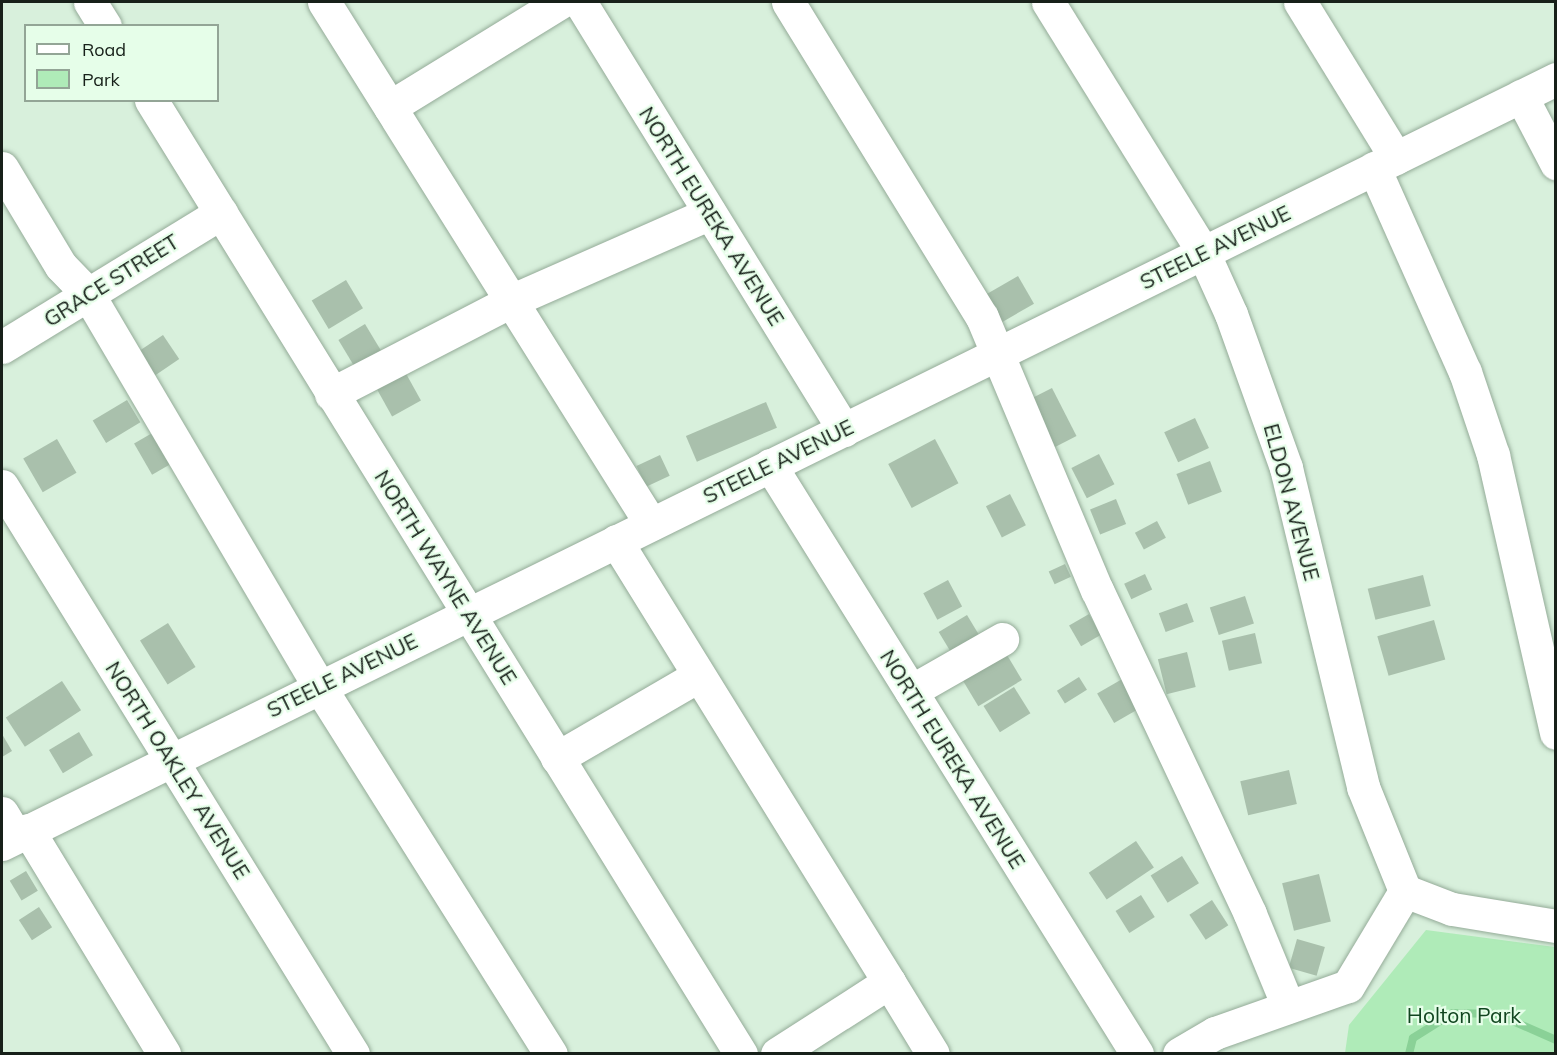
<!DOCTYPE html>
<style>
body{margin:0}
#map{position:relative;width:1557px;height:1055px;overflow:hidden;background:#d8f0dc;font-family:Mulish,sans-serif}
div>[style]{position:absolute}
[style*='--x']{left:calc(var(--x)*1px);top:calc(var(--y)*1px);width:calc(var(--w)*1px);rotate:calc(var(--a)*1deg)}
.green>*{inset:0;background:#afebb8}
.stream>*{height:8px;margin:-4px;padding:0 4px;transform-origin:4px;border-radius:4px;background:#8ad197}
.building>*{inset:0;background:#a9c0ac;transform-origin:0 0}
.roads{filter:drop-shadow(0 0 2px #94ab98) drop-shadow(0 0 2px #94ab98)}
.minor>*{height:33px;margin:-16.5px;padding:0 16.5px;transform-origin:16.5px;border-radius:16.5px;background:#fff}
span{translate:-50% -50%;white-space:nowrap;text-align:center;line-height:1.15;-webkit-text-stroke:4.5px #e6fee9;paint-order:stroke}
.street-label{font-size:21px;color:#172019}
.park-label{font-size:21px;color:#10451f}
.frame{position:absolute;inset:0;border:3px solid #172019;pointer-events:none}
.legend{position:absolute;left:24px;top:24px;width:195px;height:78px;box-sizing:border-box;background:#e6fee9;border:2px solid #93a596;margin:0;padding:8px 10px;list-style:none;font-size:18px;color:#172019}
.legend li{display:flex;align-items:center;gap:12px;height:30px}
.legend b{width:30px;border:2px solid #93a596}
</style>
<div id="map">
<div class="green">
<div style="clip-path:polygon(1426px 930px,1555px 947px,1555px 1053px,1345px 1053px,1349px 1025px)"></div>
</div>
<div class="stream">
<div style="--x:1409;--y:1054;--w:16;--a:-76"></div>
<div style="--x:1413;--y:1038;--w:47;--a:-32"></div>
<div style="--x:1453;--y:1013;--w:44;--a:1.3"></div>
<div style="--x:1497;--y:1014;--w:64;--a:23.8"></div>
</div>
<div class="building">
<div style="left:1018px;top:276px;width:32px;height:37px;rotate:60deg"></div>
<div style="left:346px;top:280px;width:33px;height:40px;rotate:59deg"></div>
<div style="left:365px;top:324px;width:31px;height:31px;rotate:59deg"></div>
<div style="left:163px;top:335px;width:29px;height:31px;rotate:56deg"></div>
<div style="left:404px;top:370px;width:35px;height:33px;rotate:61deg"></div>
<div style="left:1052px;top:388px;width:54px;height:36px;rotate:63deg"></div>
<div style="left:127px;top:400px;width:26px;height:40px;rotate:59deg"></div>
<div style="left:766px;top:402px;width:28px;height:87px;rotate:67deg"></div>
<div style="left:1195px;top:418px;width:33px;height:34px;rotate:65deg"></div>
<div style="left:154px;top:432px;width:36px;height:23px;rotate:60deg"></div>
<div style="left:57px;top:439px;width:39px;height:39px;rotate:60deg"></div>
<div style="left:935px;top:439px;width:50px;height:53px;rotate:62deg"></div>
<div style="left:1099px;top:454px;width:34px;height:31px;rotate:63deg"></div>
<div style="left:660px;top:455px;width:23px;height:26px;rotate:65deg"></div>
<div style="left:1210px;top:461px;width:33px;height:36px;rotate:69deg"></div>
<div style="left:1010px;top:494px;width:35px;height:27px;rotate:63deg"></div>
<div style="left:1116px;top:499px;width:27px;height:28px;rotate:68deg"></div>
<div style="left:1157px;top:521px;width:19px;height:25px;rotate:62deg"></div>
<div style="left:1065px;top:564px;width:14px;height:18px;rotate:65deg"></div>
<div style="left:1145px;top:574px;width:17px;height:23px;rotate:65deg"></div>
<div style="left:1423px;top:575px;width:32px;height:57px;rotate:76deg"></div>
<div style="left:948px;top:580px;width:30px;height:28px;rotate:62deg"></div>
<div style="left:1245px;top:596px;width:29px;height:37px;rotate:72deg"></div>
<div style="left:1187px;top:603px;width:20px;height:30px;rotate:70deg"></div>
<div style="left:1089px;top:614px;width:24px;height:23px;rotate:60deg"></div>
<div style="left:967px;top:615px;width:29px;height:33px;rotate:59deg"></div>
<div style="left:1434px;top:620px;width:41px;height:59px;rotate:74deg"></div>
<div style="left:168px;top:623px;width:52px;height:33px;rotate:58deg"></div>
<div style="left:1255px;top:633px;width:31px;height:34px;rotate:77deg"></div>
<div style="left:1004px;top:650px;width:35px;height:51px;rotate:59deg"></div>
<div style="left:1187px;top:652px;width:36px;height:30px;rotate:76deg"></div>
<div style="left:1079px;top:677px;width:15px;height:26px;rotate:58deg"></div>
<div style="left:1124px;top:678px;width:34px;height:31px;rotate:60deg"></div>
<div style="left:62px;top:681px;width:35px;height:67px;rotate:57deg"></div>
<div style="left:1014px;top:687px;width:31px;height:36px;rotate:58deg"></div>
<div style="left:79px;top:732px;width:27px;height:35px;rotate:59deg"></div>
<div style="clip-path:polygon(2px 734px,12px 751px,2px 757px)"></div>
<div style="left:1289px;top:770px;width:35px;height:50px;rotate:77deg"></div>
<div style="left:1136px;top:841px;width:32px;height:57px;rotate:56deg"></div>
<div style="left:1182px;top:856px;width:32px;height:37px;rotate:58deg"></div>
<div style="left:26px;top:871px;width:23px;height:19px;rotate:59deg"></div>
<div style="left:1319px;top:874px;width:49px;height:38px;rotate:76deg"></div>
<div style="left:1141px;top:895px;width:26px;height:30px;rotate:58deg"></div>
<div style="left:1212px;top:900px;width:30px;height:27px;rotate:57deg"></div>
<div style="left:39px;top:907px;width:24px;height:24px;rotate:57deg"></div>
<div style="left:1297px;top:939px;width:29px;height:30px;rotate:16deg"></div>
</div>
<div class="roads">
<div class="minor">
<div style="--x:90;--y:2;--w:28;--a:58"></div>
<div style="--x:324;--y:2;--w:616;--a:57.94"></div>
<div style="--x:580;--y:2;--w:503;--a:58.33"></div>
<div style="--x:788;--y:2;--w:370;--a:58.4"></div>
<div style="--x:982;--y:317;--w:296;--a:67.2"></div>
<div style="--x:1097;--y:590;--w:358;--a:64.7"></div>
<div style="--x:1250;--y:914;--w:100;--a:67.6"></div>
<div style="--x:1048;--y:2;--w:294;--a:58.2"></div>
<div style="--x:1203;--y:252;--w:68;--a:65.7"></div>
<div style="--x:1231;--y:314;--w:164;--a:70.3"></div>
<div style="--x:1286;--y:468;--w:328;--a:76.4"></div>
<div style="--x:1363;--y:787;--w:112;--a:68"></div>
<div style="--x:1405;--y:891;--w:50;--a:21"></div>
<div style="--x:1452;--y:909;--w:105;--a:9.3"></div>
<div style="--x:1300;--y:2;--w:183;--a:58.4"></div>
<div style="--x:1521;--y:96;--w:76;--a:62.4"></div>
<div style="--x:151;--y:100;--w:1122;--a:58.27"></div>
<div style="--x:390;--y:107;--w:201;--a:-31.6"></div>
<div style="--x:2;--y:168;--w:114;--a:59"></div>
<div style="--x:61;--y:266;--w:39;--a:46"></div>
<div style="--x:88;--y:294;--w:455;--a:59.5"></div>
<div style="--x:319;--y:686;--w:435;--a:57.8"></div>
<div style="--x:1374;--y:168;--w:223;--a:66"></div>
<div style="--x:1465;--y:372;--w:88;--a:71.4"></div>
<div style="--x:1493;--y:455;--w:285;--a:77.2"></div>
<div style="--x:2;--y:347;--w:257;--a:-31.5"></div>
<div style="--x:331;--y:394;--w:205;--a:-27.3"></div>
<div style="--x:513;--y:300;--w:215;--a:-23.8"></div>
<div style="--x:770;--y:465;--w:694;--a:58.07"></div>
<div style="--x:2;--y:486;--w:668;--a:58.29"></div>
<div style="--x:616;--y:541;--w:519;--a:58.24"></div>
<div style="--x:889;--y:982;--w:133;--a:147.3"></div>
<div style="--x:911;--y:691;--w:105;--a:-29.7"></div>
<div style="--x:557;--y:758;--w:163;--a:-30.2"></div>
<div style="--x:2;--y:813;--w:27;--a:59"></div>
<div style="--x:28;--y:830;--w:262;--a:58.7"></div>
<div style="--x:2;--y:844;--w:1732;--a:-26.21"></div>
<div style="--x:889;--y:982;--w:84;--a:58.6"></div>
<div style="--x:1179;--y:1054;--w:42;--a:-30.3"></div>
<div style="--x:1215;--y:1033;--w:141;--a:-19.5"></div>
<div style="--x:1348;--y:986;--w:111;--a:-59"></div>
</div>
</div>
<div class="street-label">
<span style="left:712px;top:216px;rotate:58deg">NORTH EUREKA AVENUE</span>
<span style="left:1215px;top:247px;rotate:-26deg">STEELE AVENUE</span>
<span style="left:111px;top:280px;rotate:-32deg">GRACE STREET</span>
<span style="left:778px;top:461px;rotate:-26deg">STEELE AVENUE</span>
<span style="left:1292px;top:502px;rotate:75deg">ELDON AVENUE</span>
<span style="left:446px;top:577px;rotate:58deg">NORTH WAYNE AVENUE</span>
<span style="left:342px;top:675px;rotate:-26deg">STEELE AVENUE</span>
<span style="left:953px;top:759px;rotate:58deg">NORTH EUREKA AVENUE</span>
<span style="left:178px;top:770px;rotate:58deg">NORTH OAKLEY AVENUE</span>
</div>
<div class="park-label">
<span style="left:1464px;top:1015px">Holton Park</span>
</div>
<div class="frame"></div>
<ul class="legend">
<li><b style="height:8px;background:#fff"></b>Road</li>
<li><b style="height:16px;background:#afebb8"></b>Park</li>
</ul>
</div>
